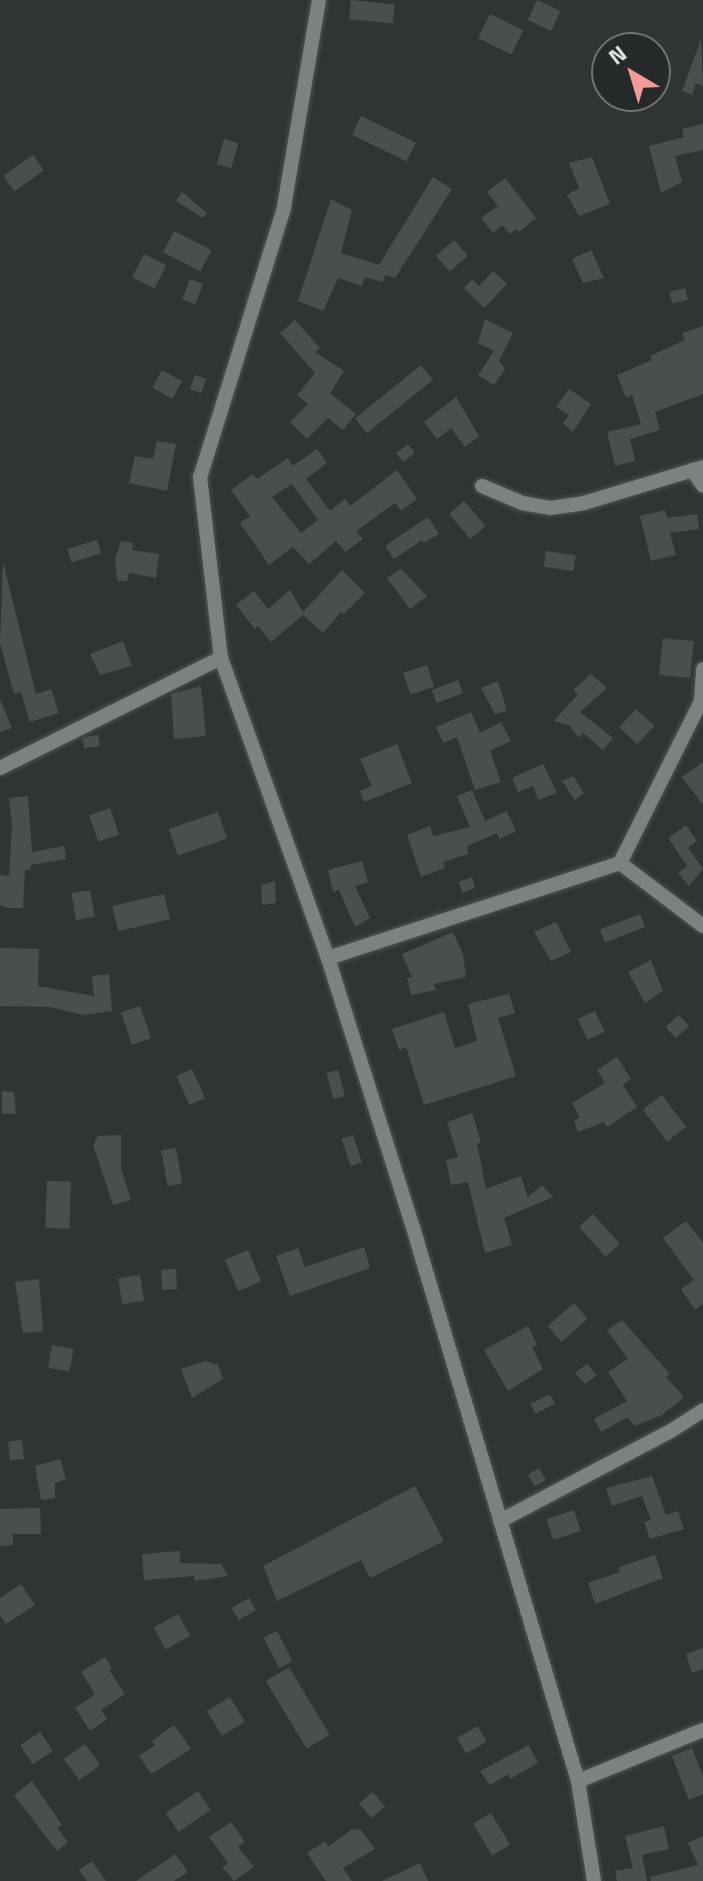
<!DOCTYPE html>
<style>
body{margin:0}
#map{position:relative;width:703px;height:1881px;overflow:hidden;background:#303435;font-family:"Titillium Web",sans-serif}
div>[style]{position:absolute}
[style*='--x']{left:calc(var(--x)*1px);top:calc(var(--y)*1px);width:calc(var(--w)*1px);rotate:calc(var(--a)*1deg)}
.building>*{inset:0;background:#494f4f;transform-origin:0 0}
.roads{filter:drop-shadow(0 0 2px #4f5353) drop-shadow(0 0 2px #4f5353)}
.minor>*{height:14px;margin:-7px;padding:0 7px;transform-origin:7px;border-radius:7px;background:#7c8181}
span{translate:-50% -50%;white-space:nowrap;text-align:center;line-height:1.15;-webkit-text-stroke:6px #262a2b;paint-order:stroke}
.north{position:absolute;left:591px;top:32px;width:80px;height:80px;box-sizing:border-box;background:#262a2b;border:2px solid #6f7373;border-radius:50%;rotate:322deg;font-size:22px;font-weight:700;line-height:32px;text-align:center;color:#dde0e0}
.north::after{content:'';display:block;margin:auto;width:28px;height:36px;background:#f59b97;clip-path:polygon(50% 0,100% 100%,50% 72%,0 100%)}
</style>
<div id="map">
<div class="building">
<div style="left:351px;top:0;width:44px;height:19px;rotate:6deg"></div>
<div style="left:537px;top:0;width:26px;height:22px;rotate:25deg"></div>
<div style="left:490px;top:14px;width:37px;height:27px;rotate:26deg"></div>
<div style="clip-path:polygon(701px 39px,703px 86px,696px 83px,692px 95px,682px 91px)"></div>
<div style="left:361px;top:116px;width:61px;height:21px;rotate:26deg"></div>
<div style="clip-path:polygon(703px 124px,703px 150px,675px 156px,682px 182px,661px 193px,649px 146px,684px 137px,682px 129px)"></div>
<div style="left:224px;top:139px;width:15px;height:26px;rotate:16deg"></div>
<div style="left:33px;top:155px;width:19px;height:36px;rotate:55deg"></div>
<div style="clip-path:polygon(592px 157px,610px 204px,579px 216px,567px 195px,579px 188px,569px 163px)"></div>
<div style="clip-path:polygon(433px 177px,452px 189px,395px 278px,385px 275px,383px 282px,365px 277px,362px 286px,338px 278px,323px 311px,298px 301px,331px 199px,352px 210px,341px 253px,379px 265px)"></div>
<div style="clip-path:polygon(505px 178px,536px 218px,519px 232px,516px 229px,510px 234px,502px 225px,493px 233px,481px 218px,498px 206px,487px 192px)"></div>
<div style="clip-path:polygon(182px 192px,207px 213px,203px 218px,176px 201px)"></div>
<div style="left:174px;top:231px;width:42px;height:24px;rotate:27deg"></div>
<div style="left:454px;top:240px;width:21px;height:24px;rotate:49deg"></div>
<div style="clip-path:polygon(591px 250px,604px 278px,583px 283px,572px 259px)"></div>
<div style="left:144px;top:254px;width:25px;height:26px;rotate:27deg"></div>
<div style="clip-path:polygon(493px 271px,507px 284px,484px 308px,464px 288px,472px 279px,479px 286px)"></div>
<div style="left:190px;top:279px;width:14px;height:22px;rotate:21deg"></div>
<div style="left:685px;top:288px;width:12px;height:16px;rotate:76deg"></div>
<div style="clip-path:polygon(485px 319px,513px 333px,499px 361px,505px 369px,494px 385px,478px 375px,494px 351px,478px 343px)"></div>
<div style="clip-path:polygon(295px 320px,320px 348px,315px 352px,344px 371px,330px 393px,356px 414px,343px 430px,328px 418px,307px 439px,290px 422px,308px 404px,297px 395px,315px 373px,280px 333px)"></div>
<div style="clip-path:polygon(703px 326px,703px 394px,655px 412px,660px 430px,630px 439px,635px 461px,615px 466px,607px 432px,641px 424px,632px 395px,626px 398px,617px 375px,652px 360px,650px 356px,685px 340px,682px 333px)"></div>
<div style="left:421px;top:365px;width:19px;height:85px;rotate:51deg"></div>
<div style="left:162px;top:370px;width:23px;height:20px;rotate:29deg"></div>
<div style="left:195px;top:375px;width:12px;height:15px;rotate:20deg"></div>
<div style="clip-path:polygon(569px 389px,591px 404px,573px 432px,563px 423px,569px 415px,556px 407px)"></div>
<div style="clip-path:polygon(456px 397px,479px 436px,465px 447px,451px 428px,437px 439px,424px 422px)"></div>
<div style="clip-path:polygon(157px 441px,176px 444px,167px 491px,129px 483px,135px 456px,153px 459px)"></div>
<div style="left:408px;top:444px;width:11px;height:15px;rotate:52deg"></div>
<div style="clip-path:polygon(evenodd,317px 449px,327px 463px,306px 479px,330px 511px,345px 499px,350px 506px,397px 470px,417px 499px,401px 511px,395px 503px,356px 531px,363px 539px,345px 552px,336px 541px,309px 564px,293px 547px,269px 565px,240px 523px,250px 516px,231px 490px,253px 474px,257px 479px,288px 458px,293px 466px,317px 449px,292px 484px,318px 520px,301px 533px,272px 497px,292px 484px)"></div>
<div style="left:464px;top:501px;width:33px;height:20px;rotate:49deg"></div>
<div style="clip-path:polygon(665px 510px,667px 518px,697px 514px,699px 529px,670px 533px,676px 555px,651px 561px,640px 516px)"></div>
<div style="clip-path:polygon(428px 517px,439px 534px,424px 543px,422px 540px,394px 559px,385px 546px)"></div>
<div style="left:97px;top:540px;width:14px;height:31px;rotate:73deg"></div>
<div style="clip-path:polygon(121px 541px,133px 543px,132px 550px,159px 554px,156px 578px,129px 573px,127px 581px,117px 581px,115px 560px)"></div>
<div style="left:546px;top:551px;width:30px;height:16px;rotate:8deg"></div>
<div style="clip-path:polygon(3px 562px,36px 694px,51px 689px,59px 713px,30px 722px,21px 692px,14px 694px,0 643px)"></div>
<div style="clip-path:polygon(401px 569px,427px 596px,410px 609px,387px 578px)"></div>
<div style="clip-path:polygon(342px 570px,365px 593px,344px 614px,341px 612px,323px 633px,303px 615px,271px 642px,258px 626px,255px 629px,236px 605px,254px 591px,268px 609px,290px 590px,303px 612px)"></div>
<div style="left:663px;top:638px;width:31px;height:37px;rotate:6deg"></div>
<div style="clip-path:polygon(123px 641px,132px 666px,100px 675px,90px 654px)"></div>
<div style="left:427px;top:665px;width:23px;height:25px;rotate:72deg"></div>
<div style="clip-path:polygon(591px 674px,607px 688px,580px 712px,613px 738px,603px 750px,583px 733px,579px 738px,569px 725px,554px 721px,578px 694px,573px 690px)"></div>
<div style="left:458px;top:680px;width:14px;height:28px;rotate:69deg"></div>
<div style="clip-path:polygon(498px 681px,507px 711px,495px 714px,481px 688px)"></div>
<div style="clip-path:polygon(201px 686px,206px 736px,174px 739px,171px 694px)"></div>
<div style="clip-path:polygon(0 699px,12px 728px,0 732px)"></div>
<div style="left:636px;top:709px;width:25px;height:25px;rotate:43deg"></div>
<div style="clip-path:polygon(471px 712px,480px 733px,501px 722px,511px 741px,490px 751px,501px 782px,475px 790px,457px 737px,443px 743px,436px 727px)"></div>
<div style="left:98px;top:735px;width:11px;height:16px;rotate:80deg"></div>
<div style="clip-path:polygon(397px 744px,412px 783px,364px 802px,360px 791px,372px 786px,360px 759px)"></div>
<div style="clip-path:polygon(703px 762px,703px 805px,682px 777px)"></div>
<div style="clip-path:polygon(543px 764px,557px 793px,538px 800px,533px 786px,518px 792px,512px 778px)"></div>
<div style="clip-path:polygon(573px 776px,584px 793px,575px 800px,562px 781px)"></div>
<div style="clip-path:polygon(472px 790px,485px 821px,507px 811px,516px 831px,499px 839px,497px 833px,467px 846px,468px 854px,443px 862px,445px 868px,421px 877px,407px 835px,430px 826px,433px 836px,470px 827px,457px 796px)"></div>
<div style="clip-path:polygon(28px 796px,32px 852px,64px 846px,66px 859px,31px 865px,30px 870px,25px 870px,23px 908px,8px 908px,0 905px,0 875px,9px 876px,12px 825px,9px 798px)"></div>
<div style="left:110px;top:808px;width:28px;height:22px;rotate:71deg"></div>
<div style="left:218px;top:812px;width:28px;height:52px;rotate:71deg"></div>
<div style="clip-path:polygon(686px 825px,697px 841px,688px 848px,703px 869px,689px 886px,678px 873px,687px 866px,668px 838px)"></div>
<div style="clip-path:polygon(362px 861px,368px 882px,355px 886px,370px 918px,355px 927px,339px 890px,333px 892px,328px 870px)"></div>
<div style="clip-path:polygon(472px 877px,475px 888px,462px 893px,459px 882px)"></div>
<div style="clip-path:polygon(275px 881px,276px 903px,262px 905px,261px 885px)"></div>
<div style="left:90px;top:890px;width:27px;height:19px;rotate:80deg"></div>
<div style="left:164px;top:894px;width:26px;height:53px;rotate:77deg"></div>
<div style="left:640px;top:914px;width:14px;height:43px;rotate:69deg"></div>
<div style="clip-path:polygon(556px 922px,571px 952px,551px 961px,534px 932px)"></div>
<div style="clip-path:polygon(453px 932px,463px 954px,466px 977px,434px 984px,436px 990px,411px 995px,407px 978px,412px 977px,402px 954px)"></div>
<div style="clip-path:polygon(0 948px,39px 949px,38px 986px,94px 996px,92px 976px,109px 974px,112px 1011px,84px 1015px,50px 1007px,0 1006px)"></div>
<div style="clip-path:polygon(651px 960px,663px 991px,645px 1003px,628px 972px)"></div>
<div style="clip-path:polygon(509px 994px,515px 1013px,498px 1018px,516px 1076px,424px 1105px,406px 1047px,399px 1050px,392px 1029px,444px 1012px,455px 1048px,477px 1041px,468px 1004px)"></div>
<div style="left:140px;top:1006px;width:34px;height:20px;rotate:71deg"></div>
<div style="left:595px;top:1011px;width:23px;height:19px;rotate:65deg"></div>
<div style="left:679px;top:1015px;width:15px;height:18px;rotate:48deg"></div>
<div style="clip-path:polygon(617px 1057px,631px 1079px,623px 1085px,637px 1107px,607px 1127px,604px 1122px,578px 1132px,574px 1120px,580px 1118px,572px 1103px,605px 1083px,597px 1070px)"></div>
<div style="left:192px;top:1069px;width:32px;height:17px;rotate:66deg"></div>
<div style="left:338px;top:1070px;width:27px;height:12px;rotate:75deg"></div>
<div style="clip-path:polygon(2px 1091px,14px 1092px,16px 1114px,2px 1114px)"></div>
<div style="left:662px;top:1095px;width:40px;height:24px;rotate:53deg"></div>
<div style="clip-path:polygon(472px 1113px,481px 1142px,477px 1144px,486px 1189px,521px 1176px,528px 1197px,542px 1185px,553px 1197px,504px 1218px,512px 1245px,485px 1253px,468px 1182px,451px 1185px,446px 1160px,458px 1157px,447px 1122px)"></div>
<div style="clip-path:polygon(121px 1135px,121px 1168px,131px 1200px,113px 1205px,93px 1145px,98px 1136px)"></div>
<div style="left:353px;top:1135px;width:29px;height:12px;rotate:72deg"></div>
<div style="left:176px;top:1148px;width:36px;height:15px;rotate:80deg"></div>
<div style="left:47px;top:1181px;width:24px;height:47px;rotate:2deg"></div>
<div style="left:593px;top:1214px;width:40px;height:19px;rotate:48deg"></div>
<div style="clip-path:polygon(686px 1221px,703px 1243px,703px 1304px,695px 1310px,681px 1289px,694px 1280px,663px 1238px)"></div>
<div style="clip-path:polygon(364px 1247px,370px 1268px,290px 1296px,276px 1256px,298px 1248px,305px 1267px)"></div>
<div style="left:248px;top:1250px;width:34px;height:25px;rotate:67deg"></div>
<div style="left:176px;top:1269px;width:20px;height:15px;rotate:87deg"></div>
<div style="left:140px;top:1275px;width:26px;height:22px;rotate:81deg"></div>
<div style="clip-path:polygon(39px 1279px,43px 1331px,23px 1333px,15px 1282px)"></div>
<div style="left:574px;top:1303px;width:21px;height:35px;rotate:49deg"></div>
<div style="clip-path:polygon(622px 1320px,670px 1374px,666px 1377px,684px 1397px,662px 1415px,634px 1426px,628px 1417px,601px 1432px,594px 1419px,627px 1401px,608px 1372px,628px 1359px,607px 1330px)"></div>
<div style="clip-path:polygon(528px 1326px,537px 1345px,532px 1347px,543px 1369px,508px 1391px,484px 1350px)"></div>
<div style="left:52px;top:1345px;width:22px;height:23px;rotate:10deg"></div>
<div style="clip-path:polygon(206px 1361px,218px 1365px,223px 1379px,192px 1398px,181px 1369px)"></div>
<div style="clip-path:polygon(587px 1364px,597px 1375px,585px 1384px,575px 1373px)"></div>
<div style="left:550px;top:1394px;width:11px;height:22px;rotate:63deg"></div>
<div style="left:22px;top:1440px;width:19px;height:14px;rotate:84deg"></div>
<div style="clip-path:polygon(60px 1459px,66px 1479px,55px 1483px,55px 1498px,41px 1500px,35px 1466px)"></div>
<div style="left:539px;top:1468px;width:14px;height:13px;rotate:60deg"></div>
<div style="clip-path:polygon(652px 1476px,666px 1515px,678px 1511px,684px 1529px,650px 1539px,644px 1522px,651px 1520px,642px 1496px,612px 1506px,606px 1488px)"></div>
<div style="clip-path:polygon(415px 1486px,444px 1541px,370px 1578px,361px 1560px,277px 1601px,263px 1566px)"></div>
<div style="clip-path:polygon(40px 1508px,41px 1534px,13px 1534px,13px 1545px,0 1546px,0 1509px)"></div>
<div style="left:574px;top:1510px;width:22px;height:29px;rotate:72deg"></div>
<div style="clip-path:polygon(180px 1551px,180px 1563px,221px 1564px,228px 1576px,195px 1581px,194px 1576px,144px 1580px,142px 1554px)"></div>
<div style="clip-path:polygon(655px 1555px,663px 1578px,595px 1604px,588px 1583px,620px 1572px,619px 1567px)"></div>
<div style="clip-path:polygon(21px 1584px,35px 1605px,6px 1624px,0 1615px,0 1598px)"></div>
<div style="left:249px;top:1598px;width:14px;height:20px;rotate:60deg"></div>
<div style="left:178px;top:1614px;width:25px;height:28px;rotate:61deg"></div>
<div style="left:277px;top:1631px;width:34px;height:15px;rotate:63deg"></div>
<div style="clip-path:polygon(703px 1648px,703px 1669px,692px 1673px,686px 1654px)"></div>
<div style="clip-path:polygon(105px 1657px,112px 1668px,109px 1670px,125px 1694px,101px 1710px,107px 1719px,90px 1731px,75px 1708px,95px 1694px,81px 1672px)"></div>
<div style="left:289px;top:1667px;width:79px;height:27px;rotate:59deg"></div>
<div style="left:230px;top:1697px;width:29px;height:27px;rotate:59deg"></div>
<div style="clip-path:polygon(174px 1725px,191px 1749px,151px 1774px,139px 1756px,155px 1745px,152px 1741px)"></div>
<div style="left:478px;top:1726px;width:18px;height:24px;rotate:61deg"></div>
<div style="left:40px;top:1732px;width:23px;height:24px;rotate:56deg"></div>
<div style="left:85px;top:1744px;width:26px;height:26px;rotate:54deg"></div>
<div style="clip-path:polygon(529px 1745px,538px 1763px,510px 1779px,508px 1774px,490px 1785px,480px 1771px)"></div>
<div style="clip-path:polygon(692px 1748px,703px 1776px,703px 1794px,689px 1800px,672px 1756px)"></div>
<div style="clip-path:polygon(32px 1781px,62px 1825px,57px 1828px,68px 1842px,57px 1851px,14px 1795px)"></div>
<div style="left:198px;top:1791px;width:23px;height:39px;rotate:56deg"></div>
<div style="left:373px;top:1792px;width:19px;height:18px;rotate:51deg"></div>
<div style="left:491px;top:1813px;width:37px;height:21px;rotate:59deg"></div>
<div style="clip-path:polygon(231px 1822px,245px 1842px,238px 1847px,254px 1867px,234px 1881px,222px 1867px,228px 1863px,209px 1837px)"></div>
<div style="clip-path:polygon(664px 1826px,669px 1849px,642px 1855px,647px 1881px,617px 1881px,615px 1871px,633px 1868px,625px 1836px)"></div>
<div style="clip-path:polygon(352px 1829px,361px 1830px,375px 1849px,343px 1868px,352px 1881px,326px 1881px,307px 1853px,325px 1841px,328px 1847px)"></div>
<div style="clip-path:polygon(703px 1836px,703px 1881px,651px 1881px,650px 1877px,698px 1865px,688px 1843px)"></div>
<div style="clip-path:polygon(175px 1854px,188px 1872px,174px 1881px,136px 1881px)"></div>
<div style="clip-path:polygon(92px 1861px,106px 1881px,87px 1881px,79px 1870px)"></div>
<div style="clip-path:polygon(420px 1863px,428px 1881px,382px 1881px)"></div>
</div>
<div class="roads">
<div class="minor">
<div style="--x:319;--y:0;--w:211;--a:99.6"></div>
<div style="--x:284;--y:208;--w:282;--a:107.3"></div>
<div style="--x:200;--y:477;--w:182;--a:83.4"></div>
<div style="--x:221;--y:658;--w:319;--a:70.4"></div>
<div style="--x:328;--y:958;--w:297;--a:72.5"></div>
<div style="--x:417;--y:1241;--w:563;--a:73.4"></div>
<div style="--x:578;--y:1781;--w:101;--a:80.9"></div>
<div style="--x:692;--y:470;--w:19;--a:55"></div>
<div style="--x:482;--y:486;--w:43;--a:23"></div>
<div style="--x:522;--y:503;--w:28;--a:10"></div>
<div style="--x:550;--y:508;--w:34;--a:-8"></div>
<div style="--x:584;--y:503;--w:124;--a:-16.8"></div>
<div style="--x:0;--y:768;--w:247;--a:-26.5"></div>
<div style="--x:620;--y:863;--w:104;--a:37.2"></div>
<div style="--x:328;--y:958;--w:307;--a:-18"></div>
<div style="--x:620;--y:863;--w:181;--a:-63.4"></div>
<div style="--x:701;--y:701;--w:32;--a:-86"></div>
<div style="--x:500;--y:1521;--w:193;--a:-27.8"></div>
<div style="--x:671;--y:1431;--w:38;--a:-33"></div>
<div style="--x:578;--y:1781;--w:135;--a:-22.2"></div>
</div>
</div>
<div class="north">N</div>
</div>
